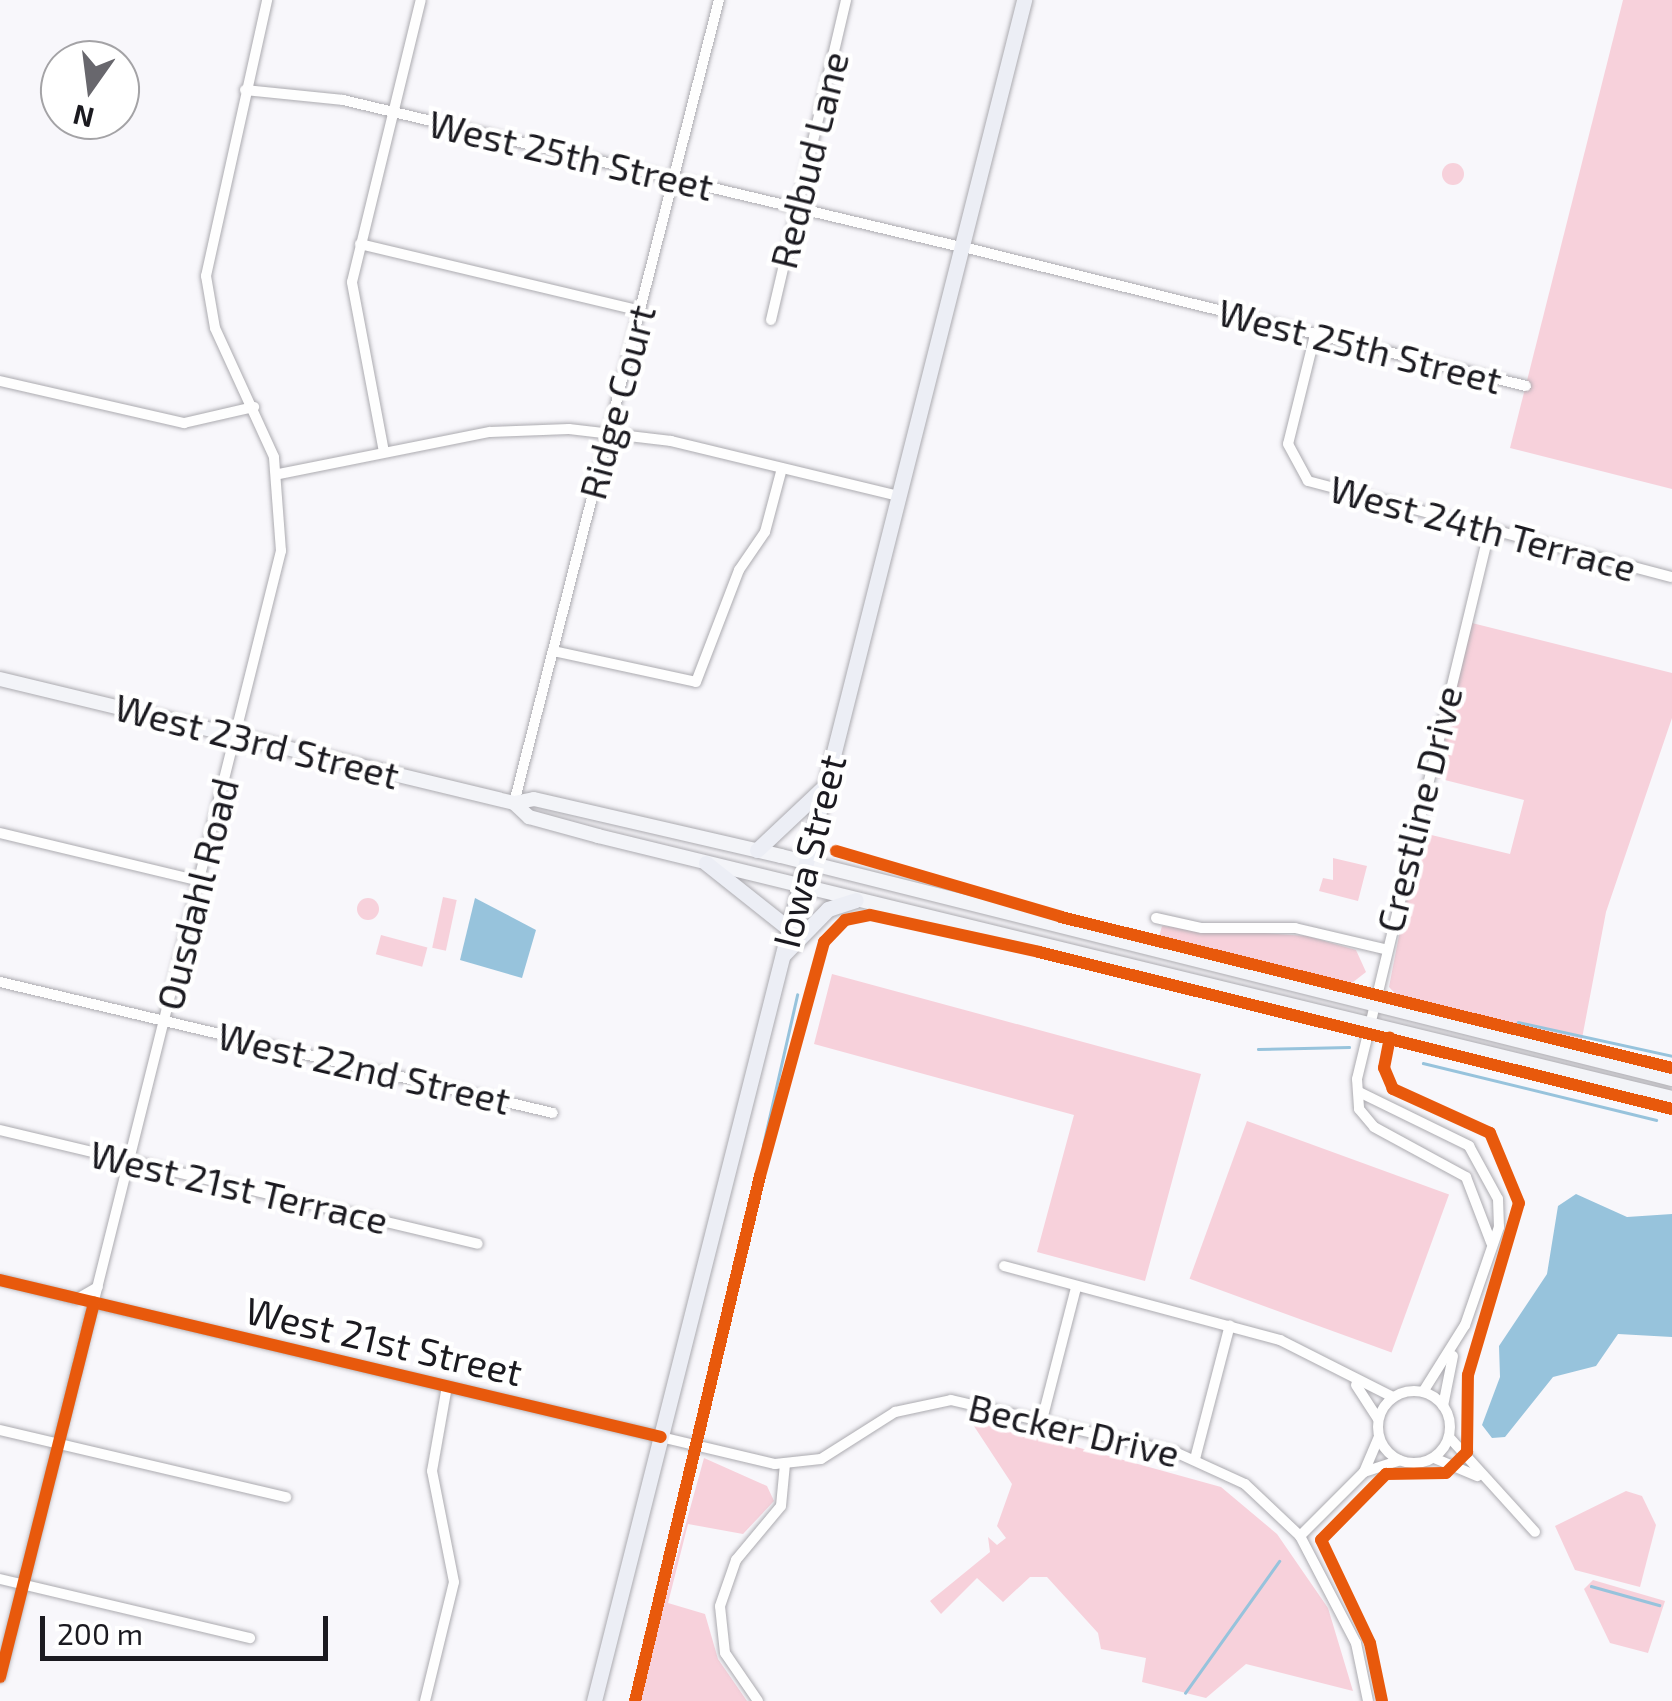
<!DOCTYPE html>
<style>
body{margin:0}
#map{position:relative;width:1672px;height:1701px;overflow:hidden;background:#f8f7fb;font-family:"Exo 2",sans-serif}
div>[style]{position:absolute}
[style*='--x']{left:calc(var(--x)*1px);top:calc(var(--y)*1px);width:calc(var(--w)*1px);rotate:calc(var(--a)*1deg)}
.green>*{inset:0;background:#f7d1db;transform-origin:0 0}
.round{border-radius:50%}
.water>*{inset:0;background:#97c3dc}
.stream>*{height:2.5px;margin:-1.25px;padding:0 1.25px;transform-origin:1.25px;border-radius:1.25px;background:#97c3dc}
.roads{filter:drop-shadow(0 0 2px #acabb0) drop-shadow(0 0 2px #acabb0)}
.minor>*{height:10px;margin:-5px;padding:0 5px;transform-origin:5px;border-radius:5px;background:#fefefe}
.minor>.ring{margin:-5px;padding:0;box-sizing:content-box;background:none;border:10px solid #fefefe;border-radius:50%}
.major>*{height:14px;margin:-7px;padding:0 7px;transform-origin:7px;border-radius:7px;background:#f3f4f8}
.highway>*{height:15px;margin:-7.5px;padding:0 7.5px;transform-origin:7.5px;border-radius:7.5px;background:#eceef5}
.cycleway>*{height:12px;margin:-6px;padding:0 6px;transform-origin:6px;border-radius:6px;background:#e8590c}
span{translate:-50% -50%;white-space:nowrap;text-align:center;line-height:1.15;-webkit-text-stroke:9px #fff;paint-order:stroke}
.street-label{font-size:38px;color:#1b1a20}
.north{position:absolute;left:40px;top:40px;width:100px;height:100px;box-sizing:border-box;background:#fff;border:2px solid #a4a3a6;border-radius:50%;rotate:194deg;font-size:28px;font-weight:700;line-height:40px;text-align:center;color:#1b1a20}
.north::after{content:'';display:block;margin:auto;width:35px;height:45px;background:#68676d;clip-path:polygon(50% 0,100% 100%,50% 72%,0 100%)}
.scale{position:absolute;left:40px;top:1616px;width:288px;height:45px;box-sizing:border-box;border:5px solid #1b1a20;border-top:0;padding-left:12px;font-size:30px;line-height:35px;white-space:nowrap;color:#1b1a20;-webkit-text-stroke:8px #fff;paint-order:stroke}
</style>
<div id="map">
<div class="green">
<div style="clip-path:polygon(1623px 0,1672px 0,1672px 489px,1510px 448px)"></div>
<div class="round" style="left:1442px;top:163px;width:22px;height:22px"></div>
<div style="clip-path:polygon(1472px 623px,1672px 673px,1672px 718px,1606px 912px,1580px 1049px,1400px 999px,1389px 987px,1419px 832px,1510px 854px,1524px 800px,1433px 777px)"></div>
<div style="clip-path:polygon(1333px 858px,1367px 866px,1358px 901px,1319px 891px,1323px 878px,1333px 880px)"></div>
<div style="left:443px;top:897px;width:14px;height:52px;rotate:12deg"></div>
<div class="round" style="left:357px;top:898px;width:22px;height:22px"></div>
<div style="clip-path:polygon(1162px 926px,1307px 936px,1356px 950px,1366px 972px,1343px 990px,1157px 945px)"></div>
<div style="left:381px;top:935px;width:48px;height:20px;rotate:15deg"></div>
<div style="clip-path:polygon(832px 974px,1201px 1074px,1145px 1281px,1037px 1252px,1074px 1115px,814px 1044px)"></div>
<div style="left:1247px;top:1121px;width:215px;height:168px;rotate:20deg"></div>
<div style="clip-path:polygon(968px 1417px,1221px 1487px,1277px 1534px,1328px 1608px,1353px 1691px,1246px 1664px,1206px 1698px,1142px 1682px,1146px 1658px,1101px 1649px,1098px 1633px,1047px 1577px,1030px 1577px,1003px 1602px,977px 1578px,941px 1614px,930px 1601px,990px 1552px,988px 1537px,997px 1545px,1006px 1538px,997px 1526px,1012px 1484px)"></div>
<div style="clip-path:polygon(704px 1458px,767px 1486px,774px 1501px,743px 1534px,688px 1524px,668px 1603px,705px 1614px,718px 1659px,747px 1701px,637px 1701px)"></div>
<div style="clip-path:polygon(1626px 1491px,1642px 1496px,1656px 1525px,1640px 1587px,1575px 1570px,1555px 1526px)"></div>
<div style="clip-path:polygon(1593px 1580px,1665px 1601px,1648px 1653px,1610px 1643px,1584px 1589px)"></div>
</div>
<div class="water">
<div style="clip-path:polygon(475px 898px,536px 930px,522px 978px,460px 960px)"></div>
<div style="clip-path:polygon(1576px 1194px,1627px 1217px,1672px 1214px,1672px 1337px,1618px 1334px,1596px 1366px,1553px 1377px,1505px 1437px,1492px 1438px,1482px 1425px,1500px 1377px,1499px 1346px,1547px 1274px,1558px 1206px)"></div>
</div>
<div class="stream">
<div style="--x:1518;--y:1022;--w:158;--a:12.4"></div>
<div style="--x:1258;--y:1049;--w:91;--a:-1.3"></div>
<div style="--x:1423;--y:1063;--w:240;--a:13.7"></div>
<div style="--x:763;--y:1145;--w:154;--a:-77.2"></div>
<div style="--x:1591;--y:1586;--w:71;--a:15.6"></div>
<div style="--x:1185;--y:1693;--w:162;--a:-54.5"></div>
</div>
<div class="roads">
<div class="minor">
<div style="--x:245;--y:90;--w:99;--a:5.8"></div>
<div style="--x:343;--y:100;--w:635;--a:13.38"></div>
<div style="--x:360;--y:244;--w:289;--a:13.4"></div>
<div style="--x:959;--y:246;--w:584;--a:13.87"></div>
<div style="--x:771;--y:320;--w:329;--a:-76.8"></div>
<div style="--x:1315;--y:335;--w:112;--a:103.9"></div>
<div style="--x:1288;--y:444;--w:42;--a:61.6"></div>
<div style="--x:1308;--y:481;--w:376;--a:14.8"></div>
<div style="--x:0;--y:381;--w:189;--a:12.9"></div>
<div style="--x:184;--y:423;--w:72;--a:-12.9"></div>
<div style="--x:384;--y:452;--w:173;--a:-100.7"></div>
<div style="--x:352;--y:282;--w:290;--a:-76.3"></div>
<div style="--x:279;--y:474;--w:215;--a:-11.3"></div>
<div style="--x:490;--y:432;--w:79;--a:-2.2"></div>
<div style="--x:569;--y:429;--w:103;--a:6.7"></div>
<div style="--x:671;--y:441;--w:235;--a:13.6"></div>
<div style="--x:1490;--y:528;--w:567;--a:103.57"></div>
<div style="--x:1357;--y:1079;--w:30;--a:86"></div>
<div style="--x:1359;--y:1109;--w:23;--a:50"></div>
<div style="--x:1374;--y:1127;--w:105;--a:28.5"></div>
<div style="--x:1466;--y:1177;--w:70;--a:69"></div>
<div style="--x:553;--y:651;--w:146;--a:12.2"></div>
<div style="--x:696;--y:682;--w:120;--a:-69"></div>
<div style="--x:739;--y:570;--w:46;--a:-55.6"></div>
<div style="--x:765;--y:532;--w:66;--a:-75.1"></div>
<div style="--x:514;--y:803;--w:829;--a:-75.68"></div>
<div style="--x:0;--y:833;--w:206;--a:13.5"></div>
<div style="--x:1156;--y:918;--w:47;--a:12.3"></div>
<div style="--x:1202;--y:928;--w:93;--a:0"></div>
<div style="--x:1295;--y:928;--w:91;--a:13.3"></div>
<div style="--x:0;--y:982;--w:568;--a:13.33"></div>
<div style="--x:1359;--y:1092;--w:123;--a:26.1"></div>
<div style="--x:1469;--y:1146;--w:60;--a:61.3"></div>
<div style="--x:1498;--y:1199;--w:28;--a:88"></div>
<div style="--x:1499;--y:1227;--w:104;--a:109.1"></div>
<div style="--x:1465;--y:1325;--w:79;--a:122.1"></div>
<div style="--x:0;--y:1130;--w:491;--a:13.4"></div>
<div style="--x:1004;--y:1266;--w:286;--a:15"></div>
<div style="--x:1280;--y:1340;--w:127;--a:26.8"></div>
<div style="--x:0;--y:1280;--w:79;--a:13.9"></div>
<div style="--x:77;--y:1299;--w:24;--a:-30"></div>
<div style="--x:94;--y:1303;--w:700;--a:13.3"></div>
<div style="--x:775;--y:1464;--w:46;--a:-6.2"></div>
<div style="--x:821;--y:1459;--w:88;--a:-32.4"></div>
<div style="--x:895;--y:1412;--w:57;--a:-12.1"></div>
<div style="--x:951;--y:1400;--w:230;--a:13.1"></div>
<div style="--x:1175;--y:1452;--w:77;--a:24.6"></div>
<div style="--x:1245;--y:1484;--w:76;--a:43.4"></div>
<div style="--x:1300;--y:1536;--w:121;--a:62.4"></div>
<div style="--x:1356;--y:1643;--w:59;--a:78.3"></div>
<div style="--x:1356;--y:1385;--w:40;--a:57.1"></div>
<div class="ring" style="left:1378px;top:1391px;width:62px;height:62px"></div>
<div style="--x:1443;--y:1406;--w:51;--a:-78.7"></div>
<div style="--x:1042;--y:1420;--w:136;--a:-75.6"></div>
<div style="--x:0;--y:1430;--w:294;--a:13.2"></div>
<div style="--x:1449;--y:1437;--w:128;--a:47.8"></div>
<div style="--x:1434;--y:1458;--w:47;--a:22.7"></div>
<div style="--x:1195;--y:1459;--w:138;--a:-75.4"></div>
<div style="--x:1364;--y:1472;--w:38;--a:-18"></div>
<div style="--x:1300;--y:1536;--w:91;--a:-45"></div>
<div style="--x:1364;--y:1472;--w:38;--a:-67"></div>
<div style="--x:0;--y:1579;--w:257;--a:13.3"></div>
<div style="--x:0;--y:1677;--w:1161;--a:-75.99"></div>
<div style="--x:281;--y:551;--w:94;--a:-94.3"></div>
<div style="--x:274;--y:457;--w:142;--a:-114.6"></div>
<div style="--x:215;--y:328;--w:53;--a:-99.8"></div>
<div style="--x:206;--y:276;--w:283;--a:-77.5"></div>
<div style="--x:425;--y:1701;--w:122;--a:-76.3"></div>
<div style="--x:454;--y:1582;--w:113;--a:-101.2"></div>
<div style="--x:432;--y:1471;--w:86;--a:-80"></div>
<div style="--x:758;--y:1701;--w:58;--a:-124.5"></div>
<div style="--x:725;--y:1653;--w:47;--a:-96.1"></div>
<div style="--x:720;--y:1606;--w:49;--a:-70.8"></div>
<div style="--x:736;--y:1560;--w:70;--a:-50.2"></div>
<div style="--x:781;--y:1506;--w:42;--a:-84.6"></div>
</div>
<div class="major">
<div style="--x:0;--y:679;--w:529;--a:13.56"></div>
<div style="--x:514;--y:803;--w:20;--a:-11"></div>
<div style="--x:534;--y:799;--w:253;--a:13"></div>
<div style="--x:781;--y:856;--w:918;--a:14.05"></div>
<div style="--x:514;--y:803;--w:21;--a:43"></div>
<div style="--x:529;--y:817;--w:72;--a:15.4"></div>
<div style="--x:598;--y:836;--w:1105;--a:13.71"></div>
</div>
<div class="highway">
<div style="--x:757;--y:850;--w:93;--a:-43.3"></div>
<div style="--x:706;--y:863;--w:106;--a:38.5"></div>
<div style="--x:783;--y:955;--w:64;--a:-45.6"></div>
<div style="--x:828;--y:909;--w:29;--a:-18"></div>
<div style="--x:594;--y:1701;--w:1755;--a:-75.81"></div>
</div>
</div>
<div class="cycleway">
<div style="--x:836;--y:851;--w:234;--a:16.3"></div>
<div style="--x:1061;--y:917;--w:629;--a:13.88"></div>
<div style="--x:0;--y:1280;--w:679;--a:13.36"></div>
<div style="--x:0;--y:1677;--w:386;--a:-75.9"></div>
<div style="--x:635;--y:1701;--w:540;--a:-76.61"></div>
<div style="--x:760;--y:1176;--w:243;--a:-74.7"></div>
<div style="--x:824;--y:942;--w:30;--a:-46"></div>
<div style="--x:845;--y:920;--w:25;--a:-11"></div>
<div style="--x:870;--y:915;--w:173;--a:12.3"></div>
<div style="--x:1039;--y:952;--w:652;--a:13.93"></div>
<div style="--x:1382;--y:1701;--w:59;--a:-101.7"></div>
<div style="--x:1370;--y:1643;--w:114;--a:-115.4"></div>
<div style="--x:1321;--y:1540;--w:93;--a:-45.4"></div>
<div style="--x:1386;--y:1474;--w:60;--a:-1"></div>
<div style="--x:1446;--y:1473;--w:30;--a:-45"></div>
<div style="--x:1467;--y:1452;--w:77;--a:-89.3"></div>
<div style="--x:1468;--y:1375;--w:179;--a:-73.5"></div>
<div style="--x:1519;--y:1203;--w:76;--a:-112.5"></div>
<div style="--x:1490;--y:1133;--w:107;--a:-155.6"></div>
<div style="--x:1393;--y:1089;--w:23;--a:-113"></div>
<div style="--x:1384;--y:1068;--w:31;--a:-79"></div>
</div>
<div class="street-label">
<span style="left:571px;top:155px;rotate:13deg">West 25th Street</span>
<span style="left:809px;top:160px;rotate:-76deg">Redbud Lane</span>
<span style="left:1360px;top:346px;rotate:14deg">West 25th Street</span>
<span style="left:617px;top:402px;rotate:-75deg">Ridge Court</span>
<span style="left:1483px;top:528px;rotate:15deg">West 24th Terrace</span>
<span style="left:257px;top:741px;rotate:14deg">West 23rd Street</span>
<span style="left:1419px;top:809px;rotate:-76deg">Crestline Drive</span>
<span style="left:809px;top:851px;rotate:-76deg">Iowa Street</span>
<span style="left:197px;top:894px;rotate:-76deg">Ousdahl Road</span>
<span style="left:364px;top:1068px;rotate:13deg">West 22nd Street</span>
<span style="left:239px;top:1187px;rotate:13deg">West 21st Terrace</span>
<span style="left:384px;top:1341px;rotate:13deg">West 21st Street</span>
<span style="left:1074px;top:1430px;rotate:13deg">Becker Drive</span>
</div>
<div class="north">N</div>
<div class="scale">200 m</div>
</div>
